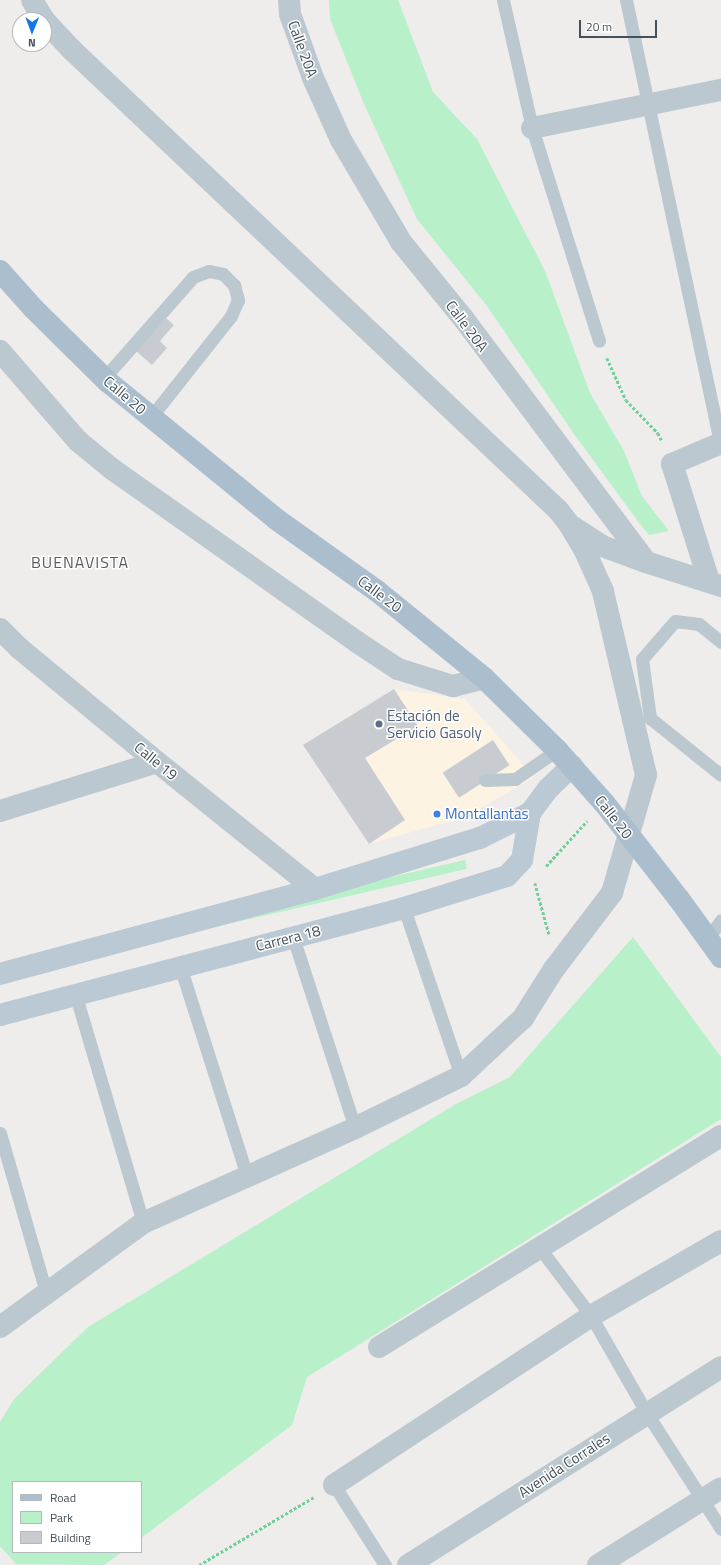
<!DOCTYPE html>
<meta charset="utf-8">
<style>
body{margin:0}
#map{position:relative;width:721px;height:1565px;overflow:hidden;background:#efecec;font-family:"Titillium Web",sans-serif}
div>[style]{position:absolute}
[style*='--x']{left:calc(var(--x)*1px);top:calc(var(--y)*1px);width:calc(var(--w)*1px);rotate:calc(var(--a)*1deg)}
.commercial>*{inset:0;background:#fcf3e3}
.green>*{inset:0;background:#b7f0c9;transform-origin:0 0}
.building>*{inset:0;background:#c8ccd1;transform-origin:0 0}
.path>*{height:2.5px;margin-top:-1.25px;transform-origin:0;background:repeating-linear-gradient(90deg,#6ecf98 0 3px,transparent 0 5px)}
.service>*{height:13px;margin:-6.5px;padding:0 6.5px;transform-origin:6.5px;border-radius:6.5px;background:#bcc8cf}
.minor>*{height:22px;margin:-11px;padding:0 11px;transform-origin:11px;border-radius:11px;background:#bcc8cf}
.tertiary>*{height:22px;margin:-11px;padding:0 11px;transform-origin:11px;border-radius:11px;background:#bcc8cf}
.secondary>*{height:22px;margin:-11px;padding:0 11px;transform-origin:11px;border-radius:11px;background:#bbc9d4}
.primary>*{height:22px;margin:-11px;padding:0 11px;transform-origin:11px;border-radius:11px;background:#aabecd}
.primary-bridge>*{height:22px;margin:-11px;padding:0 11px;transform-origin:11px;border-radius:11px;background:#aabecd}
.dots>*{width:11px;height:11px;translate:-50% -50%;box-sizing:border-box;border:2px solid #fff;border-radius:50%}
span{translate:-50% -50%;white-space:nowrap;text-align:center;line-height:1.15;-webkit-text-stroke:3px #fff;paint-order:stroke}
.street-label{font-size:15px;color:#44515a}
.service-label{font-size:15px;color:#4e5e75}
.left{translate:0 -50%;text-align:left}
.shop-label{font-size:15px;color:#366cbe}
.neighbourhood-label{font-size:16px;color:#585d61;letter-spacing:1px}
.legend{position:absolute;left:12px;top:1481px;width:130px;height:72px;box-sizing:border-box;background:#fff;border:1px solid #b4b9bd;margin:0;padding:5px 7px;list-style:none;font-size:12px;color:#44515a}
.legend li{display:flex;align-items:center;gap:8px;height:20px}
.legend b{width:20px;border:1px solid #b4b9bd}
.north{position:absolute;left:12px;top:12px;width:40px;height:40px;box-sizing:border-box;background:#fff;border:1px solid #b4b9bd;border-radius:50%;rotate:181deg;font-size:11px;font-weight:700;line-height:16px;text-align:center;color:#44515a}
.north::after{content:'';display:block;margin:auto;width:14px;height:18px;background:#127be3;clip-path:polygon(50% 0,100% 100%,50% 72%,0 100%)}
.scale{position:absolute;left:579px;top:20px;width:78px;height:18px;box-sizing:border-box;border:2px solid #44515a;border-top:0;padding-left:5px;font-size:12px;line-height:14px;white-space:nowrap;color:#44515a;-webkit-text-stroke:3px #fff;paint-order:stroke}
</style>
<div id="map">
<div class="commercial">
<div style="clip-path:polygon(394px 689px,465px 699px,534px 777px,465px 817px,369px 844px,304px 745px)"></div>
</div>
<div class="green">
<div style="clip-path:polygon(329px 0,398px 0,433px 92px,477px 139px,545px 271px,590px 393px,624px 451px,642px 496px,669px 531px,649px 535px,640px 524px,574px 434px,487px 306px,417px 219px,364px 104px,330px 19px)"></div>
<div style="left:465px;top:860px;width:9px;height:483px;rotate:77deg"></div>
<div style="clip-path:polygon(633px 937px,721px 1057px,721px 1119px,307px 1377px,292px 1425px,141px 1538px,141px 1482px,13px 1482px,13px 1552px,122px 1552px,104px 1565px,16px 1564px,0 1546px,0 1422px,14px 1399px,88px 1327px,456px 1104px,510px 1077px)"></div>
</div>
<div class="building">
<div style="clip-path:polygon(166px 318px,174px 325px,160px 341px,167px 348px,152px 365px,136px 351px)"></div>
<div style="clip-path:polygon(394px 689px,418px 726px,365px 758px,405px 820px,369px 844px,303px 745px)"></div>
<div style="left:493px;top:740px;width:30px;height:60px;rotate:57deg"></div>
</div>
<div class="path">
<div style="--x:607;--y:358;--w:46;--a:65.7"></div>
<div style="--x:626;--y:400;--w:46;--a:45.9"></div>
<div style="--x:658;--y:433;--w:9;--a:63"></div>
<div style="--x:546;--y:866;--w:61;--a:-47.7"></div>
<div style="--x:535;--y:883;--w:53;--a:74.6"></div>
<div style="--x:199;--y:1565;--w:134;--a:-30.6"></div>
</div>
<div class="service">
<div style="--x:503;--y:0;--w:131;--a:77.2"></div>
<div style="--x:532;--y:128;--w:223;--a:72.5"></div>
<div style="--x:626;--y:0;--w:454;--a:78"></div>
<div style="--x:104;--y:378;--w:135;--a:-48.6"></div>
<div style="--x:193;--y:277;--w:17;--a:-21"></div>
<div style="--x:209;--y:271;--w:14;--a:12"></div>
<div style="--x:223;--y:274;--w:16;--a:45"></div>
<div style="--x:234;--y:285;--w:16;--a:75"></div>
<div style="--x:238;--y:300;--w:17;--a:114"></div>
<div style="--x:231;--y:316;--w:129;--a:128.4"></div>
<div style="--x:721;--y:642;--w:28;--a:-141"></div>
<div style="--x:699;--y:624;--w:24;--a:-173"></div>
<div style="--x:675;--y:621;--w:50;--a:131"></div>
<div style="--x:642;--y:659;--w:60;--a:82.3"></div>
<div style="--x:650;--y:718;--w:91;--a:38.8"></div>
<div style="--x:485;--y:780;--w:30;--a:-2"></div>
<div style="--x:515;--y:779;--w:51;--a:-34.6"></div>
<div style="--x:404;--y:908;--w:177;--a:71.3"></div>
<div style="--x:293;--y:937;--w:201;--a:72"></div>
<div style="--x:708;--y:938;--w:22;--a:-54"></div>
<div style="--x:180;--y:966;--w:220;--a:72.3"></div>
<div style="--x:75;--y:993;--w:240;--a:73.5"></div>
<div style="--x:0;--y:1133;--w:166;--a:73.9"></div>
<div style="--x:539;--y:1247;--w:86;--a:53"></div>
<div style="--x:591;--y:1316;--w:111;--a:60.2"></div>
<div style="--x:646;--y:1412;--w:139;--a:57.3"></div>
<div style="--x:334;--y:1485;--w:95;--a:57.5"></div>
</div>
<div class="minor">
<div style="--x:289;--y:0;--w:14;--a:86"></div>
<div style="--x:290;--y:14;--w:68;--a:70.2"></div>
<div style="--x:313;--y:78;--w:68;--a:65.7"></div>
<div style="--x:341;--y:140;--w:118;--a:59.5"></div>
<div style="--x:401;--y:242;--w:98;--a:50.8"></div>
<div style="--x:463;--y:318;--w:305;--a:53.1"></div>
<div style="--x:646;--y:562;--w:79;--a:17.7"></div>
<div style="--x:532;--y:128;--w:193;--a:-11.4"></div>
<div style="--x:0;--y:351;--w:119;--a:49.1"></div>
<div style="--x:78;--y:441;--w:44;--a:39.5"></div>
<div style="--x:112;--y:469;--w:300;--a:35.2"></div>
<div style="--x:357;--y:642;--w:49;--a:33.4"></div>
<div style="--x:398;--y:669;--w:58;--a:17.2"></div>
<div style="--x:453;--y:686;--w:32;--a:-14"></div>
<div style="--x:573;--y:527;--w:35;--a:33"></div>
<div style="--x:602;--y:546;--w:47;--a:20"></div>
<div style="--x:709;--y:581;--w:123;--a:-107.5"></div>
<div style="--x:672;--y:464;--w:53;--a:-23.2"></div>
<div style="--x:0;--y:629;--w:27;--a:45"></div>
<div style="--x:19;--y:648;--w:179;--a:39.6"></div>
<div style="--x:157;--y:762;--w:203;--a:38.8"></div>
<div style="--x:0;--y:811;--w:164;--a:-17.3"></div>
<div style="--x:0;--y:1327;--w:177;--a:-36"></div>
<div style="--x:143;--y:1223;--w:232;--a:-24.1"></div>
<div style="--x:355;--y:1128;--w:118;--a:-26.1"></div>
<div style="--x:461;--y:1076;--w:85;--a:-43.1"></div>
<div style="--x:523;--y:1018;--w:58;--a:-57.7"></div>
<div style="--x:554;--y:969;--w:96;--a:-52.7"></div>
<div style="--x:612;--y:893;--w:123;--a:-73.9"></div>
<div style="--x:646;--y:775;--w:189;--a:-103.2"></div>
<div style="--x:603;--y:591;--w:46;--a:-114.3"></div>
<div style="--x:584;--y:549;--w:29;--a:-121"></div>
<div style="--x:569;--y:524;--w:18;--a:-128"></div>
<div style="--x:558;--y:510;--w:671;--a:-136.57"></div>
<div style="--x:71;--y:49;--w:40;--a:-133"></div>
<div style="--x:44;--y:20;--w:23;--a:-121"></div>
<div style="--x:379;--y:1347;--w:402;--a:-31.7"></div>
<div style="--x:334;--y:1485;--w:308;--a:-33.3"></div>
<div style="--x:591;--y:1316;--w:150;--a:-30"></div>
<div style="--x:598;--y:1565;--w:145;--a:-32"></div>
</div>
<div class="tertiary">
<div style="--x:408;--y:1565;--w:370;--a:-32.3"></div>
</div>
<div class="secondary">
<div style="--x:0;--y:974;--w:326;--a:-15.1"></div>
<div style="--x:315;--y:889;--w:173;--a:-17.2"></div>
<div style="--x:480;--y:838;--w:56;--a:-26.6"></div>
<div style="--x:530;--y:813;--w:31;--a:-53"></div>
<div style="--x:549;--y:788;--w:32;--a:-44"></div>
<div style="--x:0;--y:1015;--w:418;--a:-14.8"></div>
<div style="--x:404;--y:908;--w:108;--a:-17.3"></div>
<div style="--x:507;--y:876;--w:22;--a:-47"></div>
<div style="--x:522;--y:860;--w:48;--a:-80.3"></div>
</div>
<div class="primary">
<div style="--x:0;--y:271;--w:51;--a:48.2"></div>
<div style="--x:34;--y:309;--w:103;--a:44.6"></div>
<div style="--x:107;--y:381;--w:218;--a:39.2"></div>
<div style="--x:276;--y:519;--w:124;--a:35.5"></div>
<div style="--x:377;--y:591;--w:138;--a:39.1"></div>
<div style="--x:484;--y:678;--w:103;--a:44.6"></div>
<div style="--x:557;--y:750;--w:72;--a:48.4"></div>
<div style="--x:679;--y:899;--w:72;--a:54.1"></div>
</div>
<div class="primary-bridge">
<div style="--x:605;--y:804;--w:120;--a:52.1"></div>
</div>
<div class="dots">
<div style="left:379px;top:724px;background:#5c6f8a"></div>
<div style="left:437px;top:814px;background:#3f7fe0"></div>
</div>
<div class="street-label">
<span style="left:303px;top:49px;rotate:70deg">Calle 20A</span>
<span style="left:467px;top:326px;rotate:53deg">Calle 20A</span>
<span style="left:125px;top:395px;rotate:40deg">Calle 20</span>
<span style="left:380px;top:594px;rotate:37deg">Calle 20</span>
<span style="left:156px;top:761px;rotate:39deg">Calle 19</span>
<span style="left:614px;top:817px;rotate:52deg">Calle 20</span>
<span style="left:288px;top:938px;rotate:-14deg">Carrera 18</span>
<span style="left:564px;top:1465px;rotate:-33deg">Avenida Corrales</span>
</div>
<div class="service-label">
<span class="left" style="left:387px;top:724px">Estación de<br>Servicio Gasoly</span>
</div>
<div class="shop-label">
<span class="left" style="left:445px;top:814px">Montallantas</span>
</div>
<div class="neighbourhood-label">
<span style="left:80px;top:562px">BUENAVISTA</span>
</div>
<ul class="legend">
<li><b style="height:5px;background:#aabecd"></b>Road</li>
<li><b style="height:11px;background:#b7f0c9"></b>Park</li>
<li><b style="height:11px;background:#c8ccd1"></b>Building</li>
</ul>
<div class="north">N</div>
<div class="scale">20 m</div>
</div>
